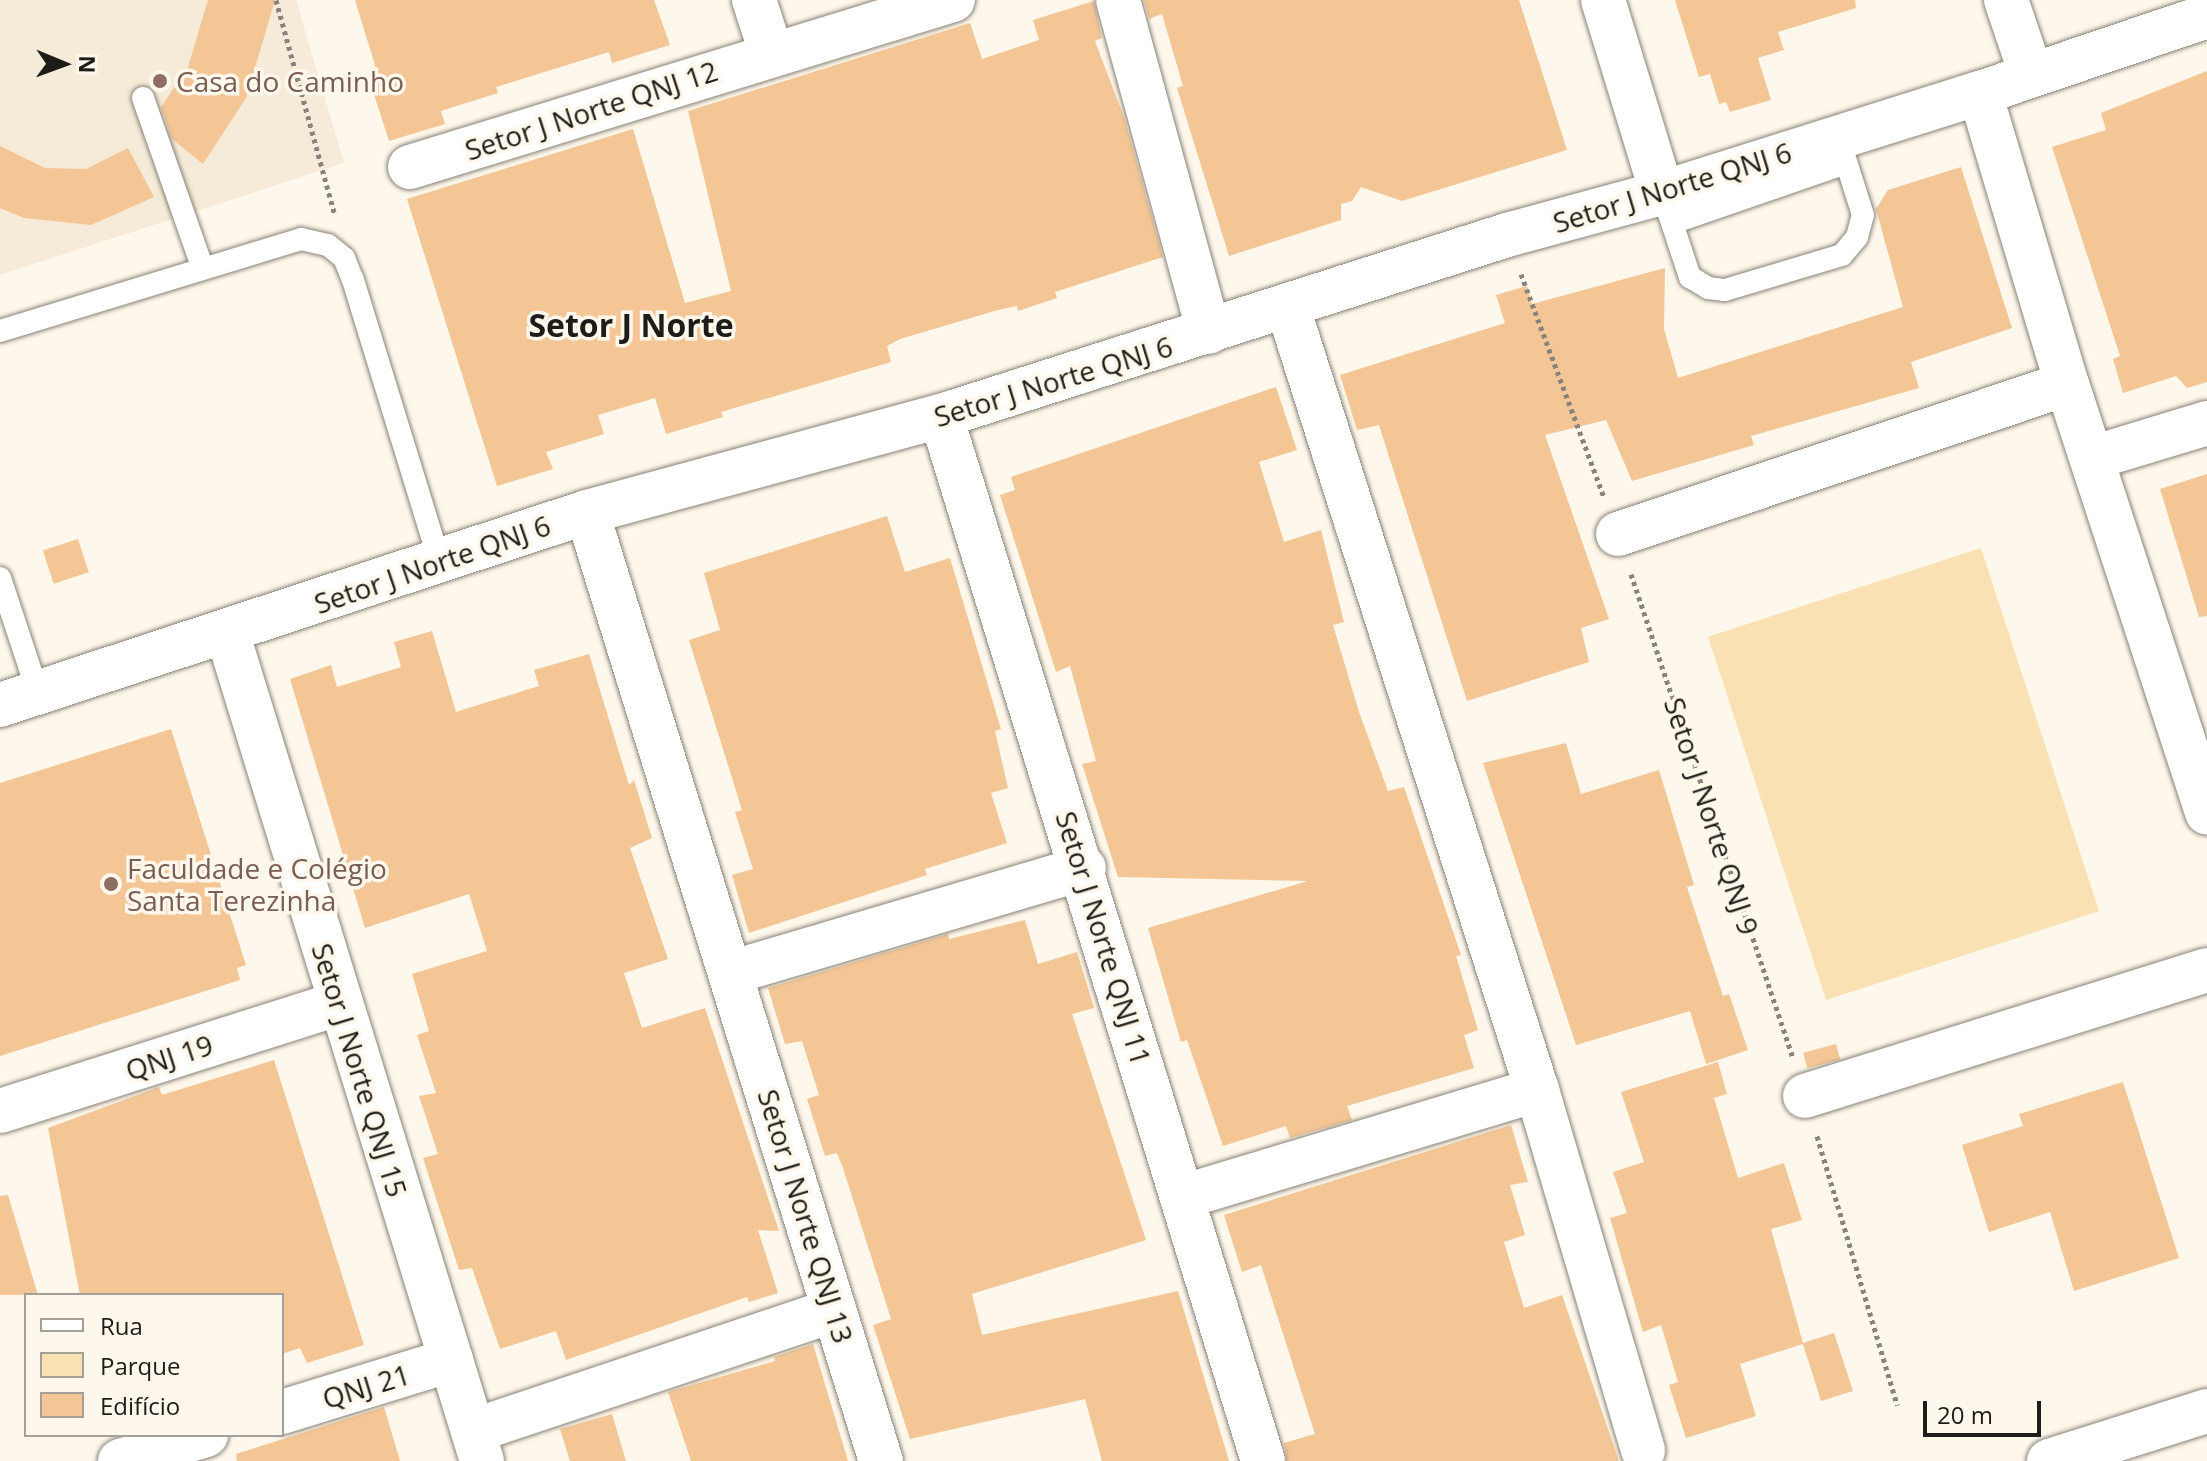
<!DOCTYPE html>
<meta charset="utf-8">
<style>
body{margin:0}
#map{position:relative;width:2207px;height:1461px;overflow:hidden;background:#fef7eb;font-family:"Open Sans",sans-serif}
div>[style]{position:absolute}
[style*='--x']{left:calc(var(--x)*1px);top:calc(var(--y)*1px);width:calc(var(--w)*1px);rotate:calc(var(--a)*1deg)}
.built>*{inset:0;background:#f5ebd8}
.green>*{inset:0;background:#f9e1b3;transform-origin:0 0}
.building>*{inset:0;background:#f4c695;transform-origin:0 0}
.path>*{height:5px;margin-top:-2.5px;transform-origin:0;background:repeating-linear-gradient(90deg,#88837c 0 4px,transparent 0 8px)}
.roads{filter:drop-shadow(0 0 2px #888277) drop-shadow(0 0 2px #888277)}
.lane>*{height:22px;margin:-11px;padding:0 11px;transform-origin:11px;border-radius:11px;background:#fff}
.street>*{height:44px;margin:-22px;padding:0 22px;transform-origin:22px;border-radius:22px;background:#fff}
.secondary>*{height:44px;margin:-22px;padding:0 22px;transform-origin:22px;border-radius:22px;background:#fff}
.dots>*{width:22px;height:22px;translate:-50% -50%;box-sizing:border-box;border:4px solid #fef7eb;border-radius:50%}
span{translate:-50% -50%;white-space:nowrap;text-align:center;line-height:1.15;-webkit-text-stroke:7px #fef7eb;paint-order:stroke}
.education-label{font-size:28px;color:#785e54}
.left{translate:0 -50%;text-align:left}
.street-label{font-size:28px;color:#1e1c18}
.quarter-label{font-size:32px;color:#1e1c18;font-weight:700}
.legend{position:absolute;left:24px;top:1293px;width:260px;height:144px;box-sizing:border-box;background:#fef7eb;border:2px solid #a49f97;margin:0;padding:10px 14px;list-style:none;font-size:24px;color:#1e1c18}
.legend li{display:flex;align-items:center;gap:16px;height:40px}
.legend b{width:40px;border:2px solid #a49f97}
.north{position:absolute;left:24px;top:24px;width:80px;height:80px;-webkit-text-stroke:6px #fef7eb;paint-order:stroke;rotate:91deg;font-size:22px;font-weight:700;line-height:32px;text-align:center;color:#1e1c18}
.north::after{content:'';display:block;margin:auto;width:28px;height:36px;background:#1e1c18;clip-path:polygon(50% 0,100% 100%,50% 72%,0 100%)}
.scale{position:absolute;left:1923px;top:1401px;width:118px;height:36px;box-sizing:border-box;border:4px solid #1e1c18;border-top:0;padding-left:10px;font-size:24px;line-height:28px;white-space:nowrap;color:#1e1c18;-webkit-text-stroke:6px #fef7eb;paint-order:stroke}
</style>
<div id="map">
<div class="built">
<div style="clip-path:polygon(0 0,296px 0,344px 163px,0 275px)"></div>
</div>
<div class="green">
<div style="left:1981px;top:548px;width:382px;height:287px;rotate:72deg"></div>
</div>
<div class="building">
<div style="clip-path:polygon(208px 0,275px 0,246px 98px,203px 164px,172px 139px,161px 107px,188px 67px)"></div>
<div style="clip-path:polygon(355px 0,654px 0,670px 45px,612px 63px,609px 52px,496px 87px,498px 93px,441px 111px,445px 124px,389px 141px,368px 76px,377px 72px)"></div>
<div style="clip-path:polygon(1144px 0,1519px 0,1567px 150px,1402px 201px,1361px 187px,1352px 201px,1341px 204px,1341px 220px,1229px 256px,1177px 88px,1183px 86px,1162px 14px,1149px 19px)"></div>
<div style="clip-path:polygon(1675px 0,1855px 0,1856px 8px,1778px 32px,1784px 50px,1758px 58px,1771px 100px,1730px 112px,1726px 102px,1719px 104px,1710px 74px,1699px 77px)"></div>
<div style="clip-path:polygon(1094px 1px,1102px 38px,1095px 41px,1125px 120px,1163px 257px,1055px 292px,1057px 298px,1018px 311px,1017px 306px,998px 310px,900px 339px,887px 346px,891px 362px,721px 412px,723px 417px,666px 434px,655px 398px,598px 415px,604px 434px,546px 452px,553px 469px,497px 486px,407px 199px,633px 129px,685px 303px,731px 291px,688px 111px,970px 23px,982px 59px,1039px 40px,1033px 20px)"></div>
<div style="clip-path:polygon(2207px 71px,2207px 382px,2187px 388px,2176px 376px,2123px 393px,2113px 359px,2120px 356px,2052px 147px,2106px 130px,2101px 113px)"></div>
<div style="clip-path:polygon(0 146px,45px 168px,86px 169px,128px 148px,154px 197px,91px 225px,24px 218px,0 208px)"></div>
<div style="clip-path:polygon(1961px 167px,2012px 328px,1911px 362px,1919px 388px,1751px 436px,1754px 445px,1632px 481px,1606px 420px,1545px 435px,1609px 619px,1581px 628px,1589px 662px,1467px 701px,1379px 425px,1357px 430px,1340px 375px,1505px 323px,1496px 295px,1527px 286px,1532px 304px,1665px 268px,1664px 329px,1678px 378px,1903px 307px,1876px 209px,1888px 190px)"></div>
<div style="clip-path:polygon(1276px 387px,1297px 450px,1259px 462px,1284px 542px,1321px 530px,1344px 622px,1333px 625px,1359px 712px,1388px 791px,1404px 787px,1461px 955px,1456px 956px,1478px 1030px,1464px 1035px,1474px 1068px,1347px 1106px,1352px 1120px,1290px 1138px,1286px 1126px,1223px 1146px,1187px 1040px,1181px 1042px,1148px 928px,1308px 881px,1118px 877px,1082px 764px,1096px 761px,1070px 666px,1056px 672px,1000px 495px,1015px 490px,1011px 477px)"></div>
<div style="clip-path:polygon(2207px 474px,2207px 616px,2199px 617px,2160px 489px)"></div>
<div style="clip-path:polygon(887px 516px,905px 572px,950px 558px,1001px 729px,995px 731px,1008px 788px,991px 793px,1007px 843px,925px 869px,927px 875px,749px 933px,732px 875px,753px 869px,735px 812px,742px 810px,689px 640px,720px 630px,704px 573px)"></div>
<div style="left:78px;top:539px;width:35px;height:37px;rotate:72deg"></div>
<div style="clip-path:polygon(432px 631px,456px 712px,539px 686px,534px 670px,589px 654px,629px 785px,634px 780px,652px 838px,630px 848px,668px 959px,624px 973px,642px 1028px,705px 1008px,779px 1231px,758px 1230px,778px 1293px,749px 1302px,747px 1297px,566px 1360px,556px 1331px,500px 1349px,472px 1268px,459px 1270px,423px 1158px,438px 1154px,419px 1096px,436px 1093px,417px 1035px,429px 1031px,412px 974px,487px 951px,469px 894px,365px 928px,290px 679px,331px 665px,337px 687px,401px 667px,394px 642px)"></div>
<div style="clip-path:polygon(171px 729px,246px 965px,237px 968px,240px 980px,0 1056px,0 783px)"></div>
<div style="clip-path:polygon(1566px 743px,1581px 794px,1659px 770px,1694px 885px,1687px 887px,1723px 996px,1729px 994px,1748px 1050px,1706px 1064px,1690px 1011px,1576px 1045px,1483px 763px)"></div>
<div style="clip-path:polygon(1025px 920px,1038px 964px,1077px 952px,1094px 1008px,1072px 1014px,1146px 1240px,972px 1294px,982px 1335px,1178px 1291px,1229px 1461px,1102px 1461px,1085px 1399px,910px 1439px,873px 1325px,891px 1319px,843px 1168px,837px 1153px,825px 1156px,807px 1099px,819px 1095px,802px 1041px,785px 1044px,768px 988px,948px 934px,949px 939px)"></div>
<div style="left:1836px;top:1044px;width:16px;height:34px;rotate:75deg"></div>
<div style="clip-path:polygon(274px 1060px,364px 1345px,307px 1363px,300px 1348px,282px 1354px,282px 1295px,80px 1295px,48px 1128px,159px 1087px,162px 1095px)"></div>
<div style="clip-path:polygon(1718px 1062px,1727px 1094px,1714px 1098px,1738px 1178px,1784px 1163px,1802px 1220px,1771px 1229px,1803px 1343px,1834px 1333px,1853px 1391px,1821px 1401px,1803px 1344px,1740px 1364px,1756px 1416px,1686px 1438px,1669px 1385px,1678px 1382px,1661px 1325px,1643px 1332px,1610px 1218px,1627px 1213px,1613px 1172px,1644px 1162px,1621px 1092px)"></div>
<div style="clip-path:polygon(2123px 1082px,2179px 1258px,2074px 1291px,2050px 1212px,1989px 1232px,1962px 1145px,2023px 1126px,2019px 1114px)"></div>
<div style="clip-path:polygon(1511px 1125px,1528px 1182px,1510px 1185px,1525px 1235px,1504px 1242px,1524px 1308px,1562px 1295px,1619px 1461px,1287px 1461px,1284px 1443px,1315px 1434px,1261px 1265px,1242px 1272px,1224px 1215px)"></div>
<div style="clip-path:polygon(8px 1195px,38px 1295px,0 1295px,0 1196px)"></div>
<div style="clip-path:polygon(813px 1344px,848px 1461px,691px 1461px,668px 1392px,775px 1361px,774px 1357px)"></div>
<div style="clip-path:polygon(384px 1407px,400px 1461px,237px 1461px,236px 1454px)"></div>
<div style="clip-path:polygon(612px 1414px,626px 1461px,570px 1461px,560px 1429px)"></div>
</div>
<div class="path">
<div style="--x:276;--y:0;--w:223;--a:74.7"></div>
<div style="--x:1521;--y:274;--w:238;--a:69.6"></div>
<div style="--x:1631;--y:574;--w:510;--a:71.49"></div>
<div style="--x:1817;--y:1136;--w:281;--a:73.4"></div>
</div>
<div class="roads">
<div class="lane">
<div style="--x:143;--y:98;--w:181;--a:70.7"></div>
<div style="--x:1662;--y:193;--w:89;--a:71.6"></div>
<div style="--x:1690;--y:277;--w:21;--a:31"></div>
<div style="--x:1708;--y:288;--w:17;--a:7"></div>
<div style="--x:1725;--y:290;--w:122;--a:-16.7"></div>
<div style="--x:1842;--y:255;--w:23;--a:-50"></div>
<div style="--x:1857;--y:237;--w:23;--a:-75"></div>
<div style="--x:1863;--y:215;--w:83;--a:-107.6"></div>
<div style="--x:1672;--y:223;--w:184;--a:-19"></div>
<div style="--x:0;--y:331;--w:315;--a:-17"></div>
<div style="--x:301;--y:239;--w:28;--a:13"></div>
<div style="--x:328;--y:245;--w:21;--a:39"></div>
<div style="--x:344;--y:258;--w:24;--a:68"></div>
<div style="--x:353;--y:280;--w:295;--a:72.9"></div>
<div style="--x:0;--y:578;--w:121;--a:71.7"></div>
</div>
<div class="street">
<div style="--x:754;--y:0;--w:55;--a:71.9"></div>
<div style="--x:1118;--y:0;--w:344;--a:74.7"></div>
<div style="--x:1603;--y:0;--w:202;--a:73"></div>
<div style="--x:2006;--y:0;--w:78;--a:71.3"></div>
<div style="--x:1980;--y:93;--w:304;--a:73.4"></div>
<div style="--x:2067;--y:384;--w:451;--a:71.9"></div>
<div style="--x:410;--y:167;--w:568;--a:-17.1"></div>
<div style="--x:1288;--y:308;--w:821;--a:72.34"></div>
<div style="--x:1537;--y:1090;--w:376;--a:73.6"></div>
<div style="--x:941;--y:416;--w:1093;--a:72.87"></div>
<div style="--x:2092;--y:458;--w:120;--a:-16.9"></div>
<div style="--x:587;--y:512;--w:993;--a:72.79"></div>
<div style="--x:1618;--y:534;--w:473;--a:-18.5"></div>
<div style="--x:227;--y:632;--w:867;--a:72.9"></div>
<div style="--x:733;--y:972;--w:366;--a:-16.5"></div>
<div style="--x:1805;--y:1096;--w:421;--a:-17.4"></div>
<div style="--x:0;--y:1111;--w:355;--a:-17.6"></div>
<div style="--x:1182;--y:1197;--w:371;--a:-16.8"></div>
<div style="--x:282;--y:1412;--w:177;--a:-17.1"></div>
<div style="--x:473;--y:1431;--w:381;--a:-18.5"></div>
<div style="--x:120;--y:1461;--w:90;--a:-16.8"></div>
</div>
<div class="secondary">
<div style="--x:0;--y:705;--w:618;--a:-18.2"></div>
<div style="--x:587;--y:512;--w:367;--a:-15.2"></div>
<div style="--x:941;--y:416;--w:594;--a:-17.73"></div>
<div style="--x:1507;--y:235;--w:161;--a:-15.2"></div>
<div style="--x:1662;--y:193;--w:333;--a:-17.5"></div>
<div style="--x:1980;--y:93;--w:240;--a:-18.7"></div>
<div style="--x:2049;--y:1461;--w:166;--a:-17.6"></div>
</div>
</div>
<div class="dots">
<div style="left:160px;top:81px;background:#8d6e63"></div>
<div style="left:111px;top:884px;background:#8d6e63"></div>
</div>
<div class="education-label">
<span class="left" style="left:176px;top:81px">Casa do Caminho</span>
<span class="left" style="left:127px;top:884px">Faculdade e Colégio<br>Santa Terezinha</span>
</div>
<div class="street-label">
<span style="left:591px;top:110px;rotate:-18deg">Setor J Norte QNJ 12</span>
<span style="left:1672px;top:187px;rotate:-17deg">Setor J Norte QNJ 6</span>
<span style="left:1053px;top:381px;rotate:-17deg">Setor J Norte QNJ 6</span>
<span style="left:432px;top:564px;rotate:-19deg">Setor J Norte QNJ 6</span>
<span style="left:1712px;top:816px;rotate:72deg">Setor J Norte QNJ 9</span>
<span style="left:1104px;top:938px;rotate:73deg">Setor J Norte QNJ 11</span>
<span style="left:169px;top:1057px;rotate:-18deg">QNJ 19</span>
<span style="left:360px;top:1070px;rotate:73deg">Setor J Norte QNJ 15</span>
<span style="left:806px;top:1216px;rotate:73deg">Setor J Norte QNJ 13</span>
<span style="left:366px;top:1386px;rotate:-17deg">QNJ 21</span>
</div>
<div class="quarter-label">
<span style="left:631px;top:325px">Setor J Norte</span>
</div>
<ul class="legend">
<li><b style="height:10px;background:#fff"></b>Rua</li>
<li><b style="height:22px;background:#f9e1b3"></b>Parque</li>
<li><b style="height:22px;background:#f4c695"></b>Edifício</li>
</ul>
<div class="north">N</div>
<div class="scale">20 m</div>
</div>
